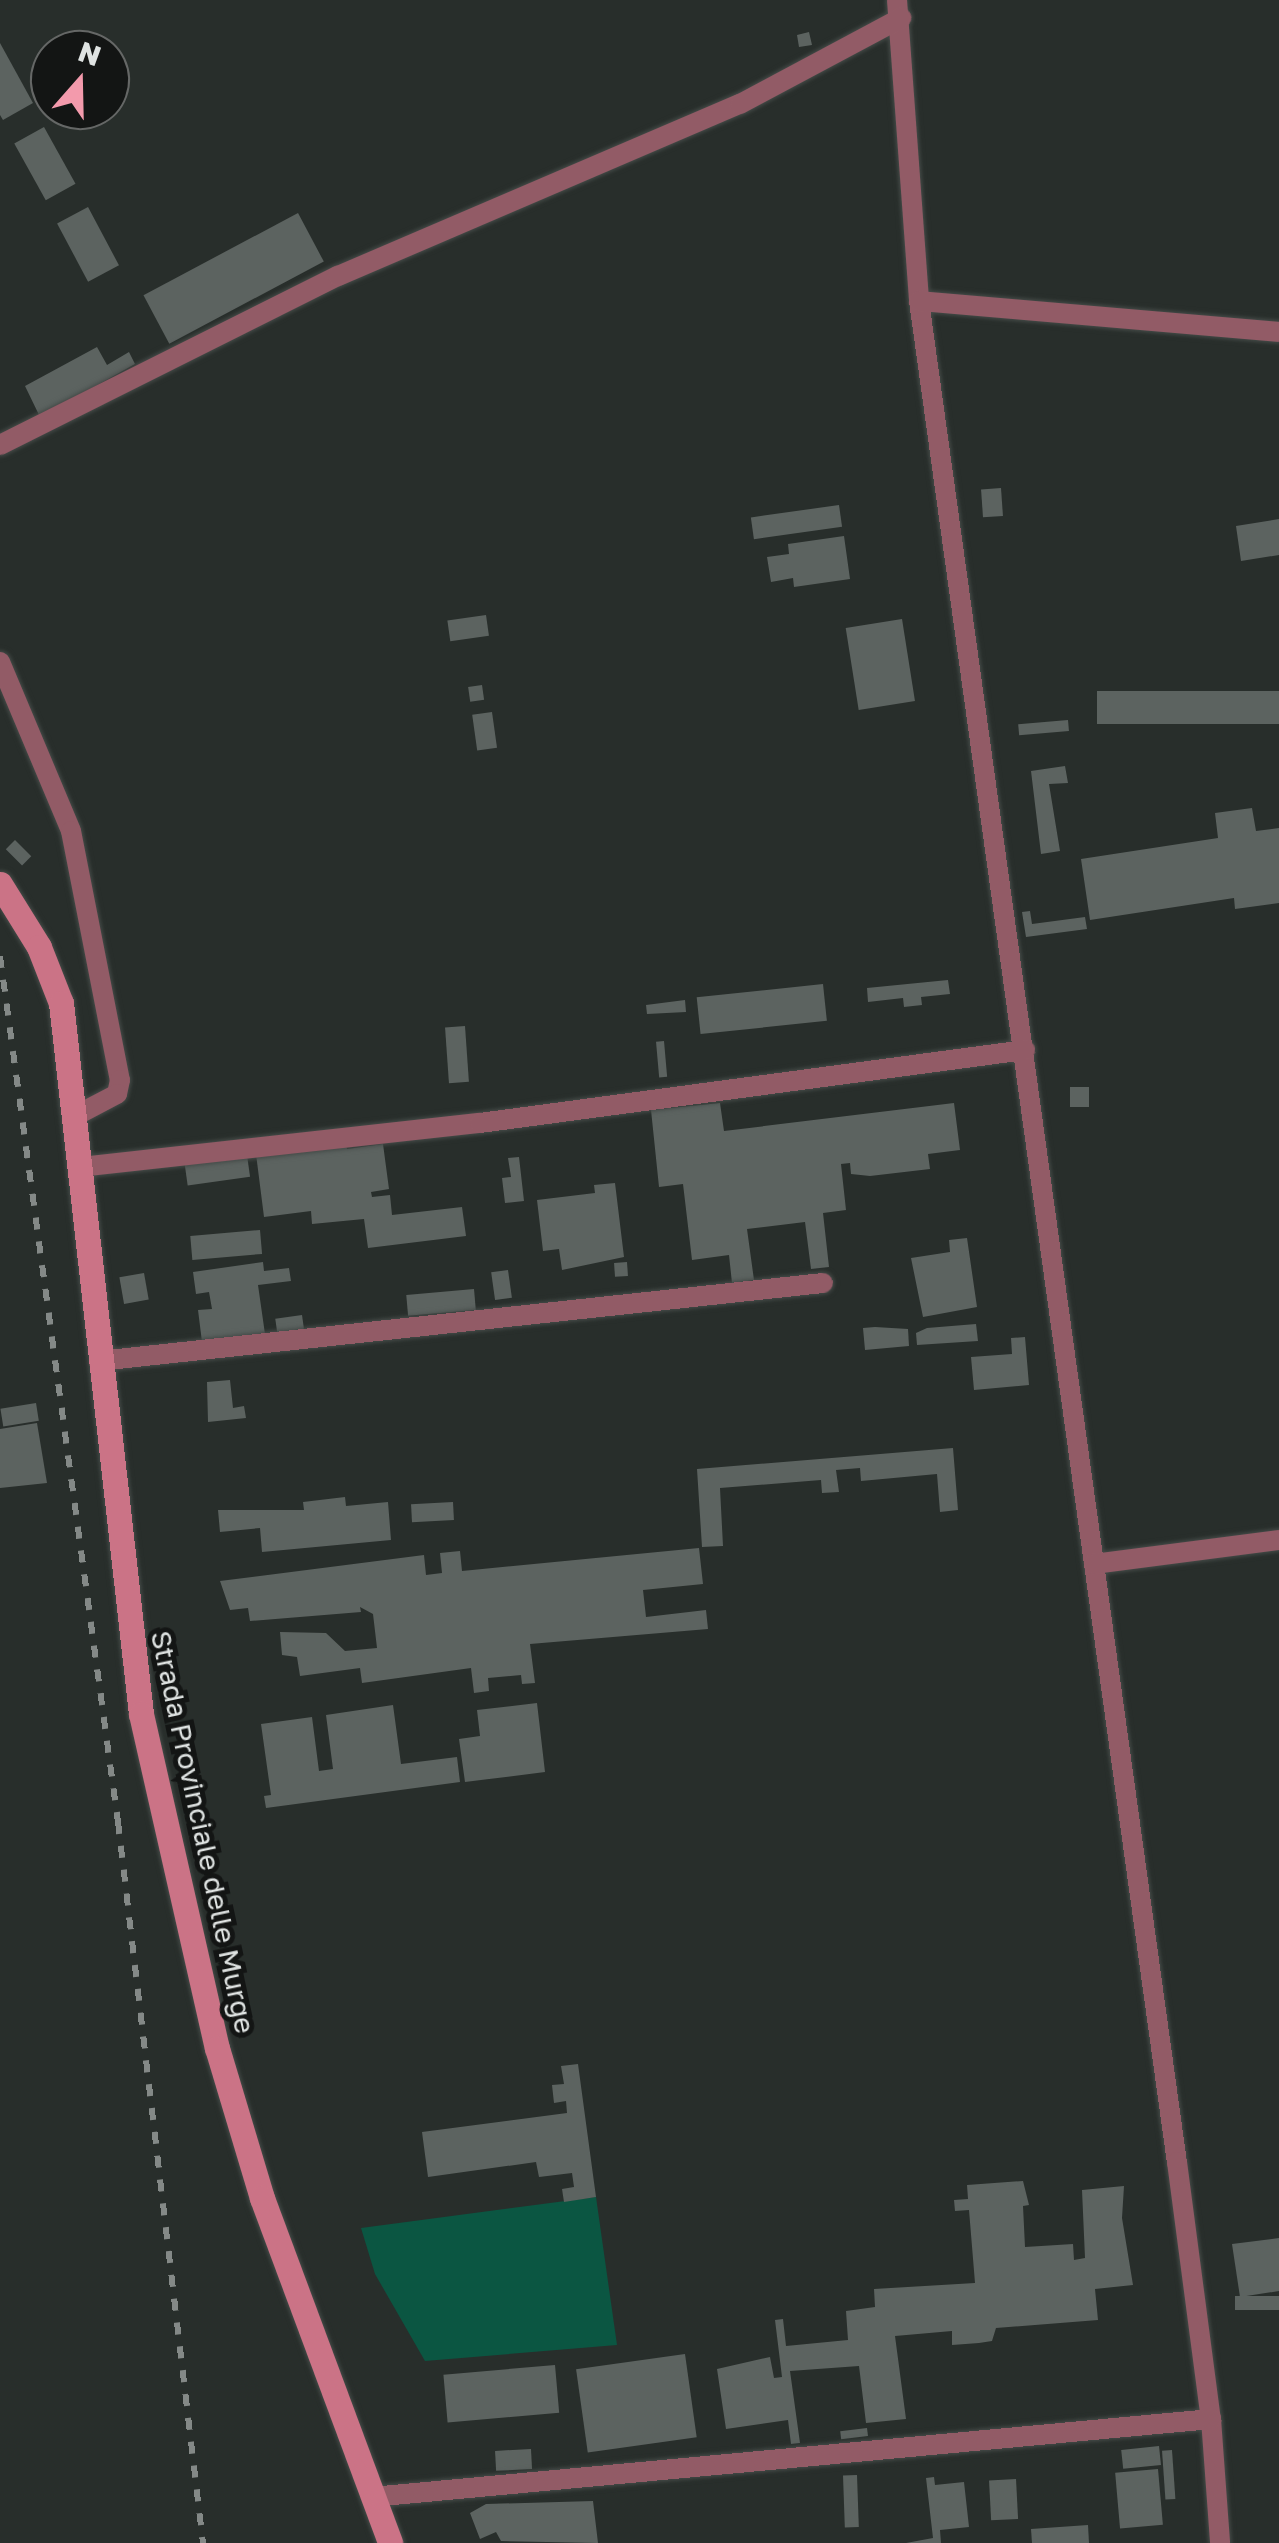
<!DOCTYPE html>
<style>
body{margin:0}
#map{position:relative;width:1279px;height:2543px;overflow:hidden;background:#282e2b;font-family:"Golos Text",sans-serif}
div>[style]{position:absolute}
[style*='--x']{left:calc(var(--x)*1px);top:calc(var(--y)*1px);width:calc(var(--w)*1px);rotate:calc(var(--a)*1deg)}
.green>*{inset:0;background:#0b5642}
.building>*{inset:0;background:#5c6360;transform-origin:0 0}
.roads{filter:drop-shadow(0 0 2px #454b48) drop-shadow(0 0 2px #454b48)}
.minor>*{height:20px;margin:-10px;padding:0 10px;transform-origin:10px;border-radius:10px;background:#925b66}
.secondary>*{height:25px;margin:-12.5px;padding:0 12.5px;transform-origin:12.5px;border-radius:12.5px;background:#cb7386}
.rail>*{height:6px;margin-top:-3px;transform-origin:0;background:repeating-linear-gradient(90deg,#848987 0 12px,transparent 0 24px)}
span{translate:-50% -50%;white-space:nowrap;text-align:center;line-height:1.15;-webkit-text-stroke:10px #131514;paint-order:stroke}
.street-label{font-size:28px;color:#dfe3e2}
.north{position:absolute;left:30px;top:30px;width:100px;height:100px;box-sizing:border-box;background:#131514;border:2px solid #656766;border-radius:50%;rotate:20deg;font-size:28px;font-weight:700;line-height:40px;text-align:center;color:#dfe3e2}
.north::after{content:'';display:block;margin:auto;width:35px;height:45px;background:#f39aac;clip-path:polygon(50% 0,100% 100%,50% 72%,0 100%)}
</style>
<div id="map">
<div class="green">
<div style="clip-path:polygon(596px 2197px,617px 2345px,425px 2361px,375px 2274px,361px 2228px)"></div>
</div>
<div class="building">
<div style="clip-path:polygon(809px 32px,812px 45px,799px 47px,797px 35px)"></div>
<div style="clip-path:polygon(0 43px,33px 103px,3px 120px,0 115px)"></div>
<div style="left:44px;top:127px;width:65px;height:34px;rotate:61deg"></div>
<div style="left:88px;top:207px;width:66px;height:35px;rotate:62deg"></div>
<div style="left:298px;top:213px;width:55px;height:175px;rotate:62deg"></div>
<div style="clip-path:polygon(97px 347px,107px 365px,129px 352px,135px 364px,40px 417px,25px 386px)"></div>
<div style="left:1001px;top:488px;width:28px;height:20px;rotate:86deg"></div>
<div style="left:839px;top:505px;width:22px;height:89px;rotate:82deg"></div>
<div style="clip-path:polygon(1279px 519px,1279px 555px,1241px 561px,1236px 526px)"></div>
<div style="clip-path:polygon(844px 536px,850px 579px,794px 587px,793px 578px,771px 582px,767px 557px,789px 554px,788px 544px)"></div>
<div style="left:486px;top:615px;width:21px;height:39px;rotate:82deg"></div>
<div style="left:902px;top:619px;width:83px;height:57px;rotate:81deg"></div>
<div style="left:482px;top:685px;width:15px;height:14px;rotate:82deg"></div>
<div style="left:1279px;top:691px;width:33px;height:182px;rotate:90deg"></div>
<div style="left:492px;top:712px;width:36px;height:20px;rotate:82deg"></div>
<div style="left:1068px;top:720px;width:11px;height:50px;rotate:85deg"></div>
<div style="clip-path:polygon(1065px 766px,1068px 783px,1049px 784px,1060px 851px,1041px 854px,1031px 771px)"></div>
<div style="clip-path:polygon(1252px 808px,1256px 831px,1279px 828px,1279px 903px,1235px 909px,1234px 898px,1090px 920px,1081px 859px,1218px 838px,1215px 813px)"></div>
<div style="left:15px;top:840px;width:23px;height:13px;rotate:45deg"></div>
<div style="clip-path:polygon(1030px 911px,1032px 924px,1085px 917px,1087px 929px,1026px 937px,1022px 912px)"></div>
<div style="clip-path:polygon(948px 980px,950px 994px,921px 997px,922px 1005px,904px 1007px,903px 998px,868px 1002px,867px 988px)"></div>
<div style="left:823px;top:984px;width:37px;height:127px;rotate:84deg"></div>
<div style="clip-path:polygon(685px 1000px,686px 1012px,647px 1014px,646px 1005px)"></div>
<div style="left:465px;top:1026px;width:56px;height:20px;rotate:86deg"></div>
<div style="left:664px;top:1041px;width:36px;height:8px;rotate:85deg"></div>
<div style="left:1070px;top:1087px;width:19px;height:20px"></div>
<div style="clip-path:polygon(720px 1103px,724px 1131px,954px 1103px,960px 1150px,928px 1154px,930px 1169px,870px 1176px,851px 1174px,850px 1163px,841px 1164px,846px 1210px,823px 1213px,829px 1267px,811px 1269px,805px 1222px,747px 1229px,754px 1280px,732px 1283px,729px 1255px,692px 1260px,683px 1184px,659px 1187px,651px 1110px)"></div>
<div style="clip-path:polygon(346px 1143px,347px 1149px,383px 1144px,389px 1189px,371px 1192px,372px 1197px,390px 1195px,392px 1215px,462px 1207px,466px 1236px,368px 1248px,364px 1219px,312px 1224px,311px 1211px,264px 1217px,256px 1154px)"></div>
<div style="left:247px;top:1155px;width:22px;height:63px;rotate:82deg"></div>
<div style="clip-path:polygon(519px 1157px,524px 1201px,505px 1203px,502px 1178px,511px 1177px,508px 1158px)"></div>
<div style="clip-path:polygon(615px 1183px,624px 1257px,562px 1270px,559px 1249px,543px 1251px,537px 1200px,595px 1193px,594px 1185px)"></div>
<div style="left:260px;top:1230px;width:24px;height:70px;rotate:85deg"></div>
<div style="clip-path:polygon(967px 1238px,977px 1307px,923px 1317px,911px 1258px,950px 1252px,949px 1240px)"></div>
<div style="clip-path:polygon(263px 1262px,264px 1271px,289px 1268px,291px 1281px,258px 1285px,265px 1334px,202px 1342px,198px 1310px,212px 1309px,209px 1292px,196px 1294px,193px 1272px)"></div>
<div style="left:627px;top:1262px;width:14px;height:13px;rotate:86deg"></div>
<div style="left:508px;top:1270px;width:28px;height:17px;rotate:82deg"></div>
<div style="left:144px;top:1273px;width:27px;height:25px;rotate:80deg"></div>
<div style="left:474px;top:1289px;width:21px;height:68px;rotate:85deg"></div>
<div style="left:302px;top:1315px;width:14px;height:27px;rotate:82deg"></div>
<div style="clip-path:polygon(976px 1324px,978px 1341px,917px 1345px,916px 1333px,927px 1328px)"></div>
<div style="clip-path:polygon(875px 1327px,908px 1329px,909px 1346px,865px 1350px,863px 1328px)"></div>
<div style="clip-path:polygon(1025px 1337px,1029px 1385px,974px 1390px,971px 1357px,1012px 1354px,1011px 1338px)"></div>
<div style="clip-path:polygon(230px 1380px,233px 1408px,244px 1406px,246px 1418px,208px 1422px,207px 1382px)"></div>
<div style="left:36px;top:1403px;width:18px;height:36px;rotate:81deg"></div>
<div style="clip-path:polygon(37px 1423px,47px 1483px,0 1488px,0 1429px)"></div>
<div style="clip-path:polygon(953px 1448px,958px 1510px,940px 1512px,937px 1474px,861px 1481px,860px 1468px,836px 1470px,839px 1492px,822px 1493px,821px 1480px,720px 1488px,723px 1546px,702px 1547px,697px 1469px)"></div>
<div style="clip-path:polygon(345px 1497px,346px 1506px,388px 1502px,391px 1540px,262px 1552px,260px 1528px,220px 1532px,218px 1510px,304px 1510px,303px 1502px)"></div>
<div style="left:453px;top:1502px;width:18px;height:42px;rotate:87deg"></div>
<div style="clip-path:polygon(699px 1548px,703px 1584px,643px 1590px,646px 1617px,706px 1610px,708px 1629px,530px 1644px,535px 1683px,522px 1684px,521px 1675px,488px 1678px,489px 1691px,474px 1693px,471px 1668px,362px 1683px,360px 1668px,300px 1676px,297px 1657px,282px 1655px,280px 1632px,326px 1633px,345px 1651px,377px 1648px,373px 1614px,360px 1607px,361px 1612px,250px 1621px,248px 1608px,230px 1610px,220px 1581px,424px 1555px,426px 1575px,442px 1573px,440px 1553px,460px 1551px,462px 1571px)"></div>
<div style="clip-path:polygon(537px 1703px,545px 1772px,465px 1782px,459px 1739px,480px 1736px,477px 1710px)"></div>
<div style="clip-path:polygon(393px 1705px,401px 1764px,457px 1757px,460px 1782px,266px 1808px,264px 1796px,271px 1795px,261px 1724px,312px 1717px,319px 1771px,333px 1769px,326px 1715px)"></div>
<div style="clip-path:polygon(578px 2064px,596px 2197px,564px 2202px,562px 2189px,574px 2187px,572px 2173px,539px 2177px,536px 2162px,428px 2177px,422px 2132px,567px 2113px,566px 2101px,554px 2103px,552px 2085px,564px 2084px,561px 2066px)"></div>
<div style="clip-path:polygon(1023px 2181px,1029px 2205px,1023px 2206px,1025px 2247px,1073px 2244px,1074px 2260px,1085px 2258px,1082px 2190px,1124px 2186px,1122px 2218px,1133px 2285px,1095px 2289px,1098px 2320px,996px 2328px,992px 2341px,979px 2343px,952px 2345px,952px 2331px,895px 2336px,906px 2419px,866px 2423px,859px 2366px,790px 2371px,800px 2443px,791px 2444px,788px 2420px,726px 2429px,717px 2369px,770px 2357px,774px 2378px,782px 2377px,775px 2320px,783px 2319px,786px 2346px,848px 2340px,846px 2311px,875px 2307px,874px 2289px,975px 2283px,969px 2210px,955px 2211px,954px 2200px,968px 2199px,967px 2185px)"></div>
<div style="clip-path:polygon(1279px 2238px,1279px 2291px,1240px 2297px,1232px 2244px)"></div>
<div style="left:1279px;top:2296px;width:14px;height:44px;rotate:90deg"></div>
<div style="left:685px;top:2354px;width:84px;height:110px;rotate:82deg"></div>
<div style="left:555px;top:2365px;width:48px;height:112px;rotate:85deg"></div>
<div style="left:867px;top:2428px;width:8px;height:27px;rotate:83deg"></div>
<div style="left:1159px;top:2446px;width:19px;height:38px;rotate:84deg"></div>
<div style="left:531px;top:2449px;width:20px;height:36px;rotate:87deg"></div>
<div style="left:1172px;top:2450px;width:49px;height:10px;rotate:86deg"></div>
<div style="left:1158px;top:2469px;width:56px;height:43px;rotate:85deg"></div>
<div style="left:857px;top:2475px;width:52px;height:14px;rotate:88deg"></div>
<div style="clip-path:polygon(934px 2477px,935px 2485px,964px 2482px,969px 2527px,940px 2530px,941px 2543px,906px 2543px,933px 2538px,926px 2478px)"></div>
<div style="left:1016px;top:2479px;width:40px;height:27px;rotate:87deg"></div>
<div style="clip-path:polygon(593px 2501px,598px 2543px,501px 2541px,496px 2532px,480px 2539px,470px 2513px,486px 2504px)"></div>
<div style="clip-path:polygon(1088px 2525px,1089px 2543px,1032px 2543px,1031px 2529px)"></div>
</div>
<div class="roads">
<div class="minor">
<div style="--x:897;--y:0;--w:302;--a:85.8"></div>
<div style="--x:919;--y:301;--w:1879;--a:82.11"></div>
<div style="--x:1177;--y:2162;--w:259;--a:82.5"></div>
<div style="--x:1211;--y:2419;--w:124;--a:85.8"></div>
<div style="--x:919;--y:301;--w:361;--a:4.9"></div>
<div style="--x:0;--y:445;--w:378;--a:-26.6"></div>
<div style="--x:338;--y:276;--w:437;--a:-23.2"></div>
<div style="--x:740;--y:104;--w:183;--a:-28.1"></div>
<div style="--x:0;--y:662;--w:183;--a:67.2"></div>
<div style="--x:71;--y:831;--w:254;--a:78.9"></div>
<div style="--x:120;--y:1080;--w:14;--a:102"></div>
<div style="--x:117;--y:1094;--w:47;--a:152.4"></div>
<div style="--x:80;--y:1167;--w:402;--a:-6.3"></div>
<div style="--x:480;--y:1123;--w:550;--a:-7.63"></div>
<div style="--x:99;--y:1361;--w:728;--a:-6.15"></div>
<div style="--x:1094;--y:1564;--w:187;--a:-7.4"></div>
<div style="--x:372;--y:2497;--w:843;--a:-5.31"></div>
</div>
<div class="secondary">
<div style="--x:0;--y:884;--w:74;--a:58.2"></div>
<div style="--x:39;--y:947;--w:60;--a:68.6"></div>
<div style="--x:61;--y:1003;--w:715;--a:83.58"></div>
<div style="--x:141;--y:1714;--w:343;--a:77.2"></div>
<div style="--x:217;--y:2048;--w:157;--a:73.3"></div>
<div style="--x:262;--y:2198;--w:368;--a:69.6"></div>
</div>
</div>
<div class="rail">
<div style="--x:0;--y:956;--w:874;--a:82.24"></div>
<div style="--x:118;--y:1822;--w:726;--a:83.28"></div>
</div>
<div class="street-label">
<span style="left:203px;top:1832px;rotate:78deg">Strada Provinciale delle Murge</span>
</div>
<div class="north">N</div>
</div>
